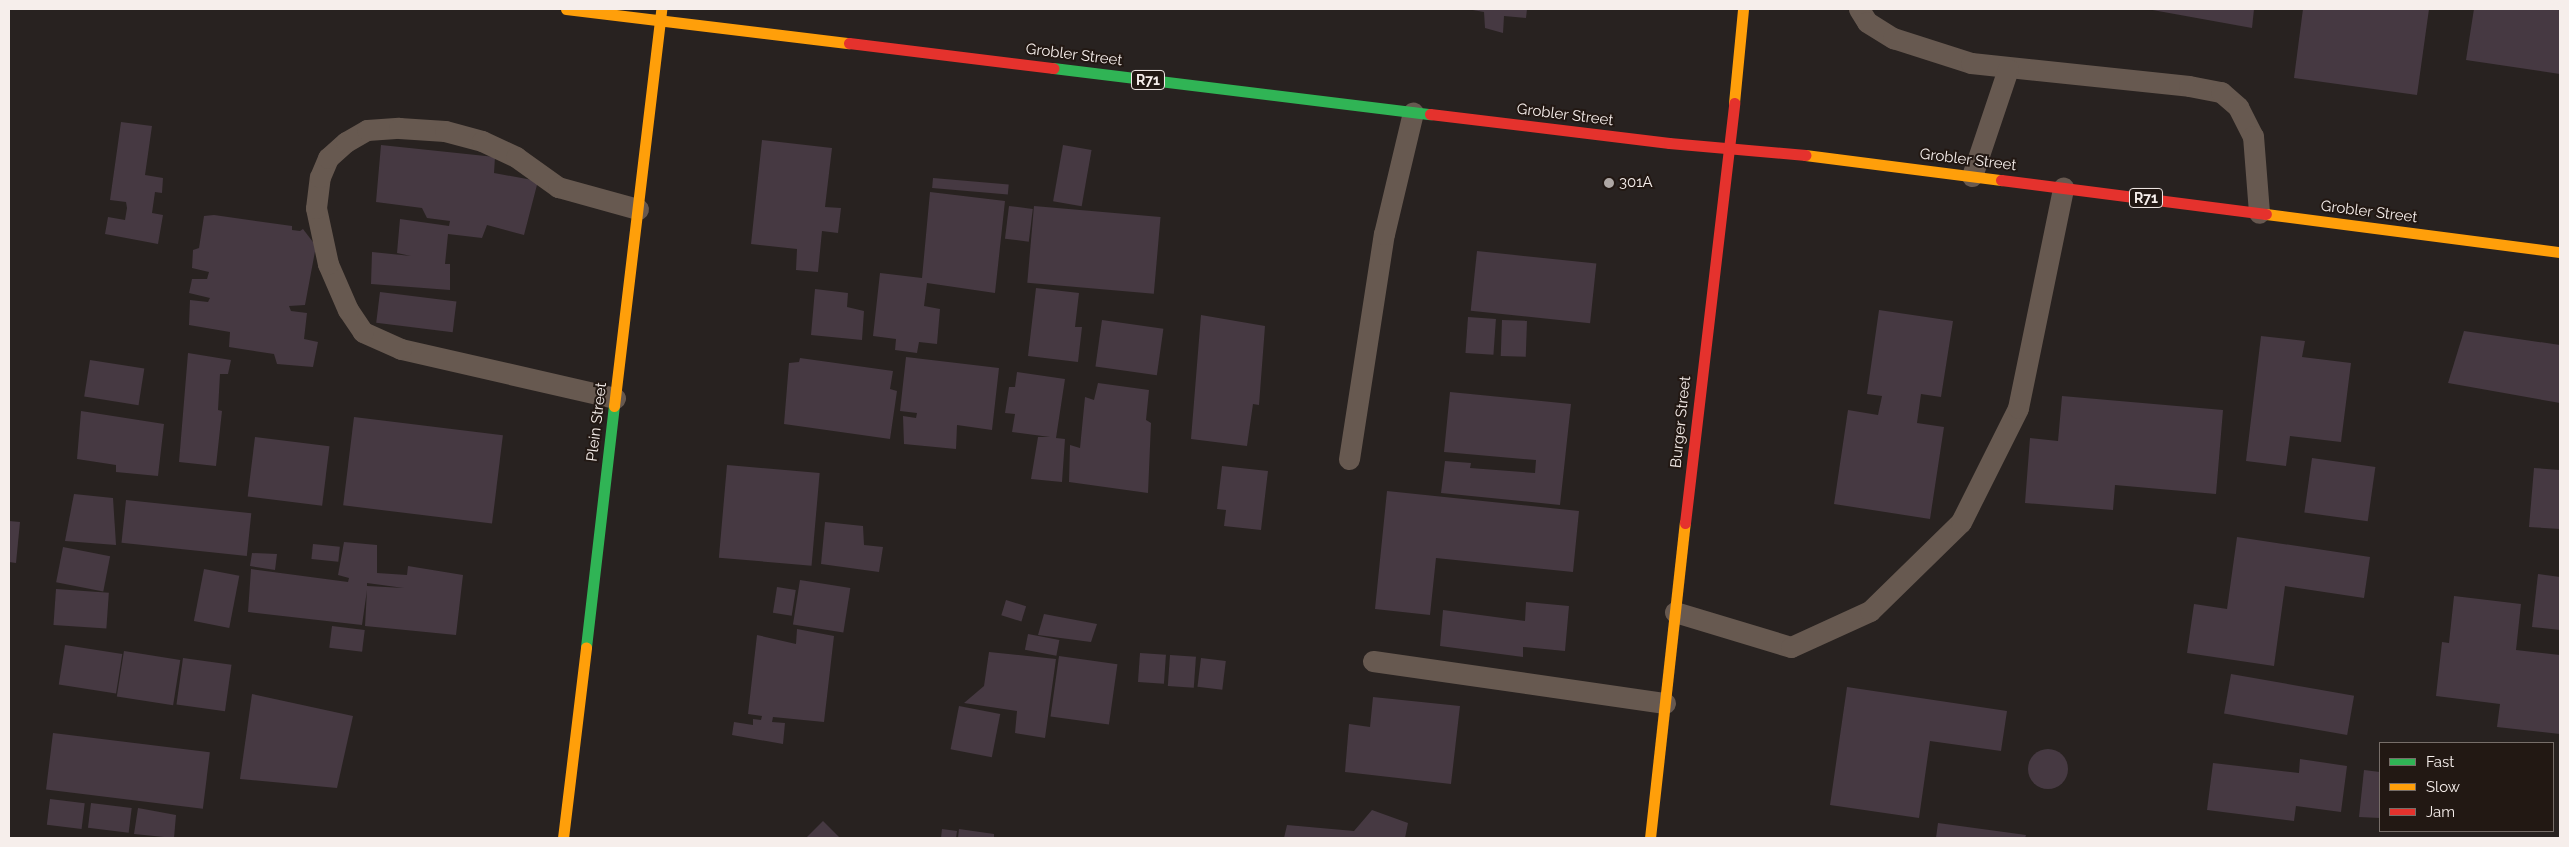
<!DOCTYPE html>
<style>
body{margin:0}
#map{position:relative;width:2569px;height:847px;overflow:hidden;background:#282220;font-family:Raleway,sans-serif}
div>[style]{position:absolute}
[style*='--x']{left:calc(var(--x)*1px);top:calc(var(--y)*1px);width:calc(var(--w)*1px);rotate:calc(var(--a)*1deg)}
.building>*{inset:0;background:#463942;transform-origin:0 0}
.round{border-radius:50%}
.lane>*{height:21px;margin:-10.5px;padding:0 10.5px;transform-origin:10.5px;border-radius:10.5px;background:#675950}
.fast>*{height:11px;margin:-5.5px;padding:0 5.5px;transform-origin:5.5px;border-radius:5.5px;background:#30b455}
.slow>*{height:11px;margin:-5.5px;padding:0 5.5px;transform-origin:5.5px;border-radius:5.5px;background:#ff9f0a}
.jam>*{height:11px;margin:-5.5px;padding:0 5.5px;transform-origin:5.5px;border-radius:5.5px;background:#e5322d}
.dots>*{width:14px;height:14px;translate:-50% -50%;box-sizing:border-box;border:2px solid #221813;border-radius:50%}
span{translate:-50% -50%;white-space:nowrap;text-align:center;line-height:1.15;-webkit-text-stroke:4px #221813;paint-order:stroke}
.shield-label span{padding:1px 4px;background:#221813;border:1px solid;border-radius:4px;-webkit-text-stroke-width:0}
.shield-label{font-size:14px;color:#f6eeeb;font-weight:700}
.street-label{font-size:15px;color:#f6eeeb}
.poi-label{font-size:15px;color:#f6eeeb}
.left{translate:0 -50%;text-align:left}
.frame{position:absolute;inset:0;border:10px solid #f6eeeb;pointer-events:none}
.legend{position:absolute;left:2379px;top:742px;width:175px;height:90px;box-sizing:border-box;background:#221813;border:1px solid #776e69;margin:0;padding:6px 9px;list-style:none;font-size:15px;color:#f6eeeb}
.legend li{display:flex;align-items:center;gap:10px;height:25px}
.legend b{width:25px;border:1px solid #776e69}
</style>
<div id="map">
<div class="building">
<div style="clip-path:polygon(1467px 9px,1527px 9px,1526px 18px,1504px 16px,1503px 33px,1485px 28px,1484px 12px)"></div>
<div style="clip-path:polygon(2147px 9px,2254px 9px,2252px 28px)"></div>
<div style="clip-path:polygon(2303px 9px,2429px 9px,2417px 95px,2294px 78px)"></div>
<div style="clip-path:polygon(2474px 9px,2560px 9px,2560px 74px,2466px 60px)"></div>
<div style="clip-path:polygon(121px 122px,152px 126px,145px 175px,163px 178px,162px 193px,155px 192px,152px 213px,163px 215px,158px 244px,105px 234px,108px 217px,125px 220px,127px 208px,126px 202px,110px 200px)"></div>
<div style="clip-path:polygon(762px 140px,832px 148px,825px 207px,841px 208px,838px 233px,822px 231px,818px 272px,796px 270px,797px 249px,751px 244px)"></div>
<div style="clip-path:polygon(381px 145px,495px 157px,494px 173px,538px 181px,524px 235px,487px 225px,482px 238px,448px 234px,445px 264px,450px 264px,450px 290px,371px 284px,372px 252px,411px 256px,397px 253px,400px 219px,449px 226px,450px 221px,427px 218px,422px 208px,376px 202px)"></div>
<div style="left:1063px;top:145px;width:29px;height:57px;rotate:10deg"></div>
<div style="left:933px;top:178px;width:76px;height:10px;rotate:5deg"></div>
<div style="clip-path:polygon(930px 192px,1005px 201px,995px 293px,927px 283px,924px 306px,940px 309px,937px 344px,919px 342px,917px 353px,895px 350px,896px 339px,873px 336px,880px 273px,922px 278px)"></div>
<div style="left:1009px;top:206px;width:24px;height:33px;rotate:7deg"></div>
<div style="left:1034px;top:206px;width:127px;height:77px;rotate:5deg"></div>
<div style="clip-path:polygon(214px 215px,292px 226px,292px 230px,300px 231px,303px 229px,316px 246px,305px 305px,289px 306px,291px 311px,307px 313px,304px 339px,318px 342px,313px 367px,277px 364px,274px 354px,229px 347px,230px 332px,189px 325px,190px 300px,208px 302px,210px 298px,189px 293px,192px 279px,207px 279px,209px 272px,192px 268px,193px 250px,199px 248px,204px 216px)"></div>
<div style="left:1477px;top:251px;width:120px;height:60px;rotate:6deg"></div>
<div style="clip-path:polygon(1036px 288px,1079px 293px,1075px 327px,1082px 327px,1078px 362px,1028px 356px)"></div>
<div style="clip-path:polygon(815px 289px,848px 293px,847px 307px,864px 311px,862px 340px,811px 335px)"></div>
<div style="left:380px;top:292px;width:77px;height:31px;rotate:7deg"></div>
<div style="clip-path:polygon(1879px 310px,1953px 321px,1941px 397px,1921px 394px,1917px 423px,1944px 427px,1930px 519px,1834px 504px,1848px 410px,1878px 415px,1882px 396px,1867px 394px)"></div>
<div style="clip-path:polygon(1201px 315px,1265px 326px,1259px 405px,1253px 404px,1247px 446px,1191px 439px)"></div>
<div style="left:1468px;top:317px;width:28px;height:36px;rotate:4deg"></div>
<div style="left:1102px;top:320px;width:62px;height:47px;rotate:8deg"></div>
<div style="left:1502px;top:320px;width:25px;height:36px;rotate:2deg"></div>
<div style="clip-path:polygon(2464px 331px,2560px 345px,2560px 403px,2448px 383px)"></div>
<div style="clip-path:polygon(2261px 336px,2305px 341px,2302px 357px,2351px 363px,2341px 442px,2290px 436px,2286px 466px,2246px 461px)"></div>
<div style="clip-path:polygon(188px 353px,231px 360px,228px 374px,220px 374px,218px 410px,222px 411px,216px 466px,179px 462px)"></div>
<div style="clip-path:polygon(906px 357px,999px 368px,992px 430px,957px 425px,956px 449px,904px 444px,903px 416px,916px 418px,917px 413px,900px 411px)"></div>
<div style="clip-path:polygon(800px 358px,893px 371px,890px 389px,897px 391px,890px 439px,784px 424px,789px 363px,799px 362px)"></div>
<div style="left:90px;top:360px;width:55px;height:37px;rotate:9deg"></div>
<div style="clip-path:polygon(1017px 372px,1065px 379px,1056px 438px,1065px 439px,1062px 482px,1031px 479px,1038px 437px,1050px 437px,1012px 432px,1015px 414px,1005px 413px,1009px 387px,1015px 387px)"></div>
<div style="clip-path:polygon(1098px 383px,1149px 390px,1146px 420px,1151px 423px,1148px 493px,1069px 482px,1070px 445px,1080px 448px,1085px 397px,1094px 400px)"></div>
<div style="clip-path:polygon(1450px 392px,1571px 404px,1560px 505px,1441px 493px,1445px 461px,1471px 463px,1470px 468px,1535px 473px,1536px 460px,1444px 452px)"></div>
<div style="clip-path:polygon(2062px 396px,2223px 410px,2216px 494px,2115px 485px,2113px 510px,2025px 503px,2030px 438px,2058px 441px)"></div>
<div style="clip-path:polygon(81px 411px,164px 424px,158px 476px,116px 472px,116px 465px,77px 459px)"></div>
<div style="left:354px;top:417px;width:150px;height:89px;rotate:7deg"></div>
<div style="left:255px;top:437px;width:75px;height:60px;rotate:7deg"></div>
<div style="left:2312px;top:458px;width:64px;height:55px;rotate:8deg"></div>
<div style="left:727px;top:465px;width:93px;height:93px;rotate:5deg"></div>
<div style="clip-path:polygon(1222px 466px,1268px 471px,1261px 530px,1224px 526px,1226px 510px,1217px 509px)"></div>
<div style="clip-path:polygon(2534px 468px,2560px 470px,2560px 529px,2529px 527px)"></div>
<div style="clip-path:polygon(1387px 491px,1579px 511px,1573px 572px,1436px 558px,1430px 615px,1375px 609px)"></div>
<div style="clip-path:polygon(74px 494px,113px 498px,116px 545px,65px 541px)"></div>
<div style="left:126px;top:500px;width:126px;height:43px;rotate:6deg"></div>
<div style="clip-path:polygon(9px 521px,20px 522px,16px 563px,9px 562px)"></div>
<div style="clip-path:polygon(825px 522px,863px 526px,864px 545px,883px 547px,879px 572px,821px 564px)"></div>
<div style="clip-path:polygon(2237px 537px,2370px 557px,2364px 598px,2285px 586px,2274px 666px,2187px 653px,2194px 604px,2227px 609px)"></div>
<div style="clip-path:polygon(evenodd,344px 542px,377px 545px,377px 573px,407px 575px,408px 566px,463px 575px,456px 635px,365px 626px,367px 590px,362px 625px,248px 612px,251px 569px,348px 582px,349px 578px,338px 575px,344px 542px,367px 583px,404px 588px,367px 586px,367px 583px)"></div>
<div style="left:313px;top:544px;width:27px;height:15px;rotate:6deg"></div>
<div style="left:63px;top:547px;width:48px;height:36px;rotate:11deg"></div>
<div style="clip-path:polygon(252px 553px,277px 554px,275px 570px,250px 566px)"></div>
<div style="left:204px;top:569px;width:36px;height:53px;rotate:11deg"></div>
<div style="clip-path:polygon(2538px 574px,2560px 577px,2560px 630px,2532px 627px)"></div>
<div style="left:800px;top:580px;width:51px;height:45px;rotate:9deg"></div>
<div style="left:777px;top:587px;width:19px;height:26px;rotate:9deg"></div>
<div style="left:56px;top:589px;width:53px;height:36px;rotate:4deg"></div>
<div style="clip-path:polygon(2454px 596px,2521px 604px,2516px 650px,2560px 655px,2560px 734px,2497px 727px,2500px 704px,2436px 696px,2442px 642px,2449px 643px)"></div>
<div style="left:1006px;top:600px;width:21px;height:16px;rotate:17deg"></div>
<div style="clip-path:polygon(1526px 602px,1569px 606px,1565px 651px,1523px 647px,1523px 657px,1440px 646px,1443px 610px,1525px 621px)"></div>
<div style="clip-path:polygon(1044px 614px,1097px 624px,1091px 642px,1038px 635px)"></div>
<div style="left:332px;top:626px;width:33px;height:22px;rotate:7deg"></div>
<div style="clip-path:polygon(797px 629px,834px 636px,824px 722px,773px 717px,772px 722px,785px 723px,783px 744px,732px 735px,734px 722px,753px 725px,753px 719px,761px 720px,762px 716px,748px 714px,757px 635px,796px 644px)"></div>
<div style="left:1028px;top:634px;width:32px;height:16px;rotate:11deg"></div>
<div style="left:65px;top:645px;width:58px;height:40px;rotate:9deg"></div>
<div style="left:124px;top:651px;width:57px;height:46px;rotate:9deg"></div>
<div style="clip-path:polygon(989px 652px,1056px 659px,1045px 738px,1015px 733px,1017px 711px,964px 703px,984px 686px)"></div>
<div style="left:1140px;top:653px;width:26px;height:29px;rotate:4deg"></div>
<div style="left:1170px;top:655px;width:26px;height:31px;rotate:4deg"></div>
<div style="left:1059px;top:656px;width:59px;height:61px;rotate:8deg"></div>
<div style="left:183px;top:658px;width:49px;height:47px;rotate:8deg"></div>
<div style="left:1201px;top:658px;width:25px;height:29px;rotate:7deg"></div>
<div style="left:2231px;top:674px;width:125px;height:40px;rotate:10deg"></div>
<div style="clip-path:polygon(1847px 687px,2007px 711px,2001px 751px,1930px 741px,1919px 818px,1830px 805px)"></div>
<div style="clip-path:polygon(252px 694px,353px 716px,337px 788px,240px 779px)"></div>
<div style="clip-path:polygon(1373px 697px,1460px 706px,1451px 784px,1345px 772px,1349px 724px,1370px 727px)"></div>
<div style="left:959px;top:706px;width:42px;height:44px;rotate:11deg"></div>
<div style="left:53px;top:733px;width:158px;height:57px;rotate:7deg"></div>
<div class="round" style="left:2028px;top:749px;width:40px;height:40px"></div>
<div style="clip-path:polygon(2300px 759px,2347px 766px,2341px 812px,2296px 806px,2294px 821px,2207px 810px,2213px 763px,2299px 773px)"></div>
<div style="clip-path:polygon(2364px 770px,2380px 772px,2380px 818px,2359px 817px)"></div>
<div style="left:50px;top:799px;width:35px;height:26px;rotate:7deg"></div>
<div style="left:91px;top:803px;width:41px;height:25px;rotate:7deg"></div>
<div style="clip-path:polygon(138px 808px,176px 815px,174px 838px,134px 834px)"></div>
<div style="clip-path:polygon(1372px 810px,1408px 823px,1405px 838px,1284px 838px,1287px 825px,1354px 831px)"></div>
<div style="clip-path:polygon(823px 821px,840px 838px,806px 838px)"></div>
<div style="clip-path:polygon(1938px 823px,2026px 835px,2025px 838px,1936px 838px)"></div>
<div style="clip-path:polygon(942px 829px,957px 831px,956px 838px,941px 838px)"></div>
<div style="clip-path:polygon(959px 829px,994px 834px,994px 838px,958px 838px)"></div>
</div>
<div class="lane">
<div style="--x:1859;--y:9;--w:15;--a:58"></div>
<div style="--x:1867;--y:22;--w:31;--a:32"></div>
<div style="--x:1893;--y:38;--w:82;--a:17.8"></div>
<div style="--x:1971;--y:63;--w:219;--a:6"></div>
<div style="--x:2189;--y:86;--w:33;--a:11"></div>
<div style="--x:2221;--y:92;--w:23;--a:41"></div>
<div style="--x:2238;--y:107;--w:33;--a:63"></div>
<div style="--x:2253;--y:136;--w:77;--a:85.5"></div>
<div style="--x:1972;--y:176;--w:113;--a:-71.4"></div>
<div style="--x:615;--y:398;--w:220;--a:-167.1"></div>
<div style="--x:401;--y:349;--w:42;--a:-155.9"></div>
<div style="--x:363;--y:332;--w:27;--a:-124"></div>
<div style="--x:348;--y:310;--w:50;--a:-113.5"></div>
<div style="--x:328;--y:264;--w:57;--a:-102.1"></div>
<div style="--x:316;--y:208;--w:31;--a:-83"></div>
<div style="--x:320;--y:177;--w:21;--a:-67"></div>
<div style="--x:328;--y:158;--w:24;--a:-42"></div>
<div style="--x:346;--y:142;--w:24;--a:-30"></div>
<div style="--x:367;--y:130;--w:32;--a:-4"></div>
<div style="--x:399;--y:128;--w:46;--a:3.7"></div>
<div style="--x:445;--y:131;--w:38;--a:15"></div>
<div style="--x:482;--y:141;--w:38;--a:25"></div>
<div style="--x:516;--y:157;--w:52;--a:35.5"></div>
<div style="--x:558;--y:187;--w:83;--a:15.4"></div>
<div style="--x:1349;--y:459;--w:228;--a:-81.2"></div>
<div style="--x:1384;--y:234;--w:125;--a:-76.6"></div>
<div style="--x:1675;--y:612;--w:121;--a:16.8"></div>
<div style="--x:1791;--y:647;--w:87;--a:-24.5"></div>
<div style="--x:1870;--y:611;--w:127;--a:-44.4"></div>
<div style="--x:1961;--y:522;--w:127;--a:-63.4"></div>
<div style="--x:2018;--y:408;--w:225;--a:-78.4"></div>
<div style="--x:1373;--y:661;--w:295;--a:8.2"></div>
</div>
<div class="fast">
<div style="--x:1053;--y:68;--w:380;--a:7"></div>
<div style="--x:586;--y:647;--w:243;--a:-83.4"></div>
</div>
<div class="slow">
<div style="--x:566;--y:9;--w:285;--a:6.9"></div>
<div style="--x:1734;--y:103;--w:94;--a:-84.5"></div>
<div style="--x:1805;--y:155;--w:198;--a:7.3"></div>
<div style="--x:2266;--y:214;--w:296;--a:7.4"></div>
<div style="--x:614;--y:406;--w:400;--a:-83.2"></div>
<div style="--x:563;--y:838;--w:192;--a:-83.1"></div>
<div style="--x:1650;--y:838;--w:317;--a:-83.7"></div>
</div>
<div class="jam">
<div style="--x:849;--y:43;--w:206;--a:7"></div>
<div style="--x:1430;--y:114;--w:241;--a:6.9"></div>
<div style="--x:1669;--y:143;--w:137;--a:5"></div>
<div style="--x:2001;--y:180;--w:267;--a:7.3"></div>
<div style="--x:1685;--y:523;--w:423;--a:-83.3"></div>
</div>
<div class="dots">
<div style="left:1609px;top:183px;background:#aea7a4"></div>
</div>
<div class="shield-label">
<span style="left:1148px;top:80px">R71</span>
<span style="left:2146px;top:198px">R71</span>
</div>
<div class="street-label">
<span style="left:1074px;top:55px;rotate:7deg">Grobler Street</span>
<span style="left:1565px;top:115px;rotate:7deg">Grobler Street</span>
<span style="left:1968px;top:160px;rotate:7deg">Grobler Street</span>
<span style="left:2369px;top:212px;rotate:7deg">Grobler Street</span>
<span style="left:597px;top:422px;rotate:-83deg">Plein Street</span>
<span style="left:1681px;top:422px;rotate:-84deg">Burger Street</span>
</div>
<div class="poi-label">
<span class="left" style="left:1619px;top:183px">301A</span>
</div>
<div class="frame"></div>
<ul class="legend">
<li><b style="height:6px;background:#30b455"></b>Fast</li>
<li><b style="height:6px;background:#ff9f0a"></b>Slow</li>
<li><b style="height:6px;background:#e5322d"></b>Jam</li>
</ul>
</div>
